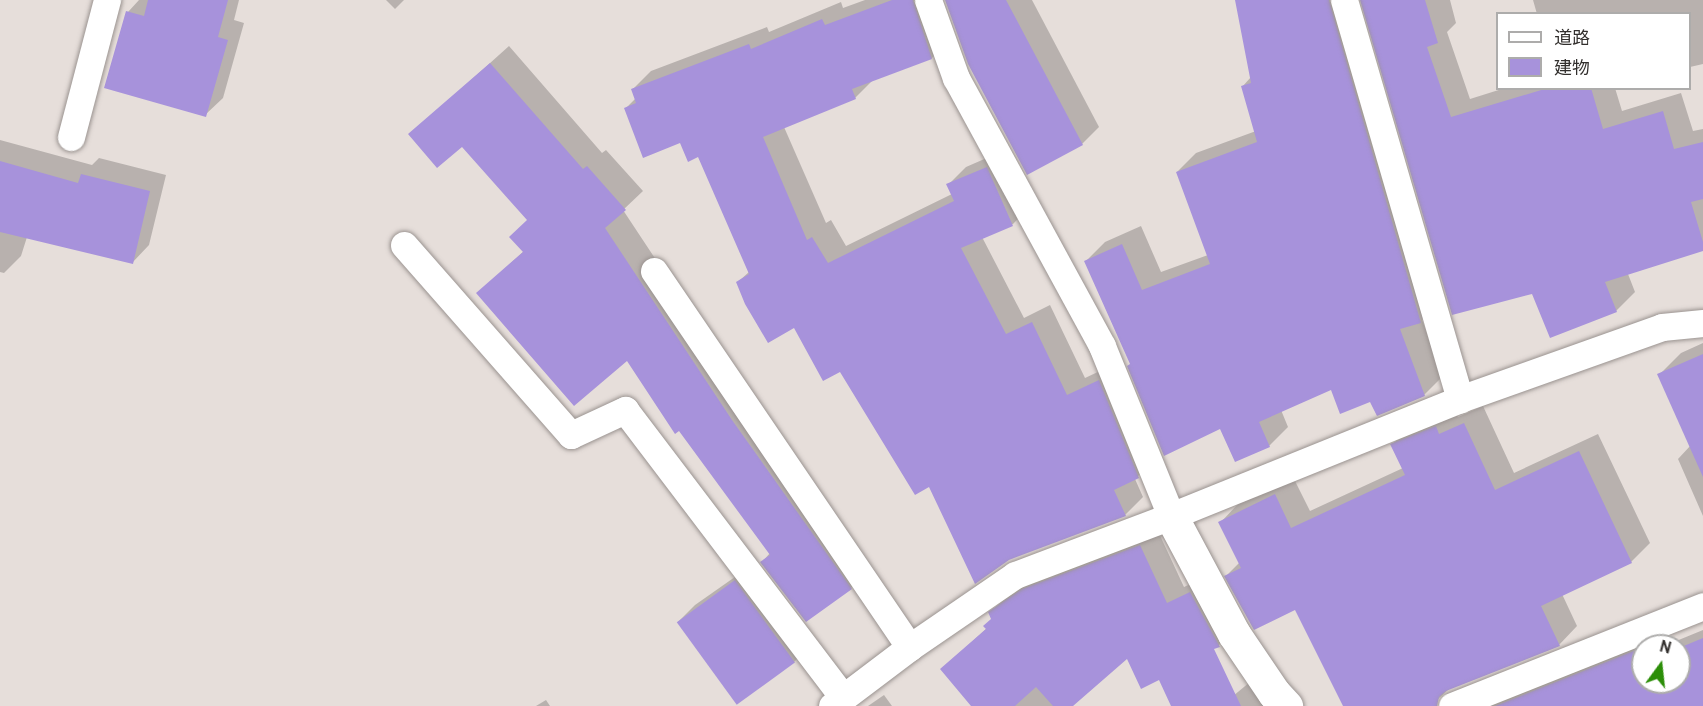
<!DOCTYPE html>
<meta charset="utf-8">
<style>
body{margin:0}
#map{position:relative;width:1703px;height:706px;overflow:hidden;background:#e6deda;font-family:Overpass,"Noto Sans JP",sans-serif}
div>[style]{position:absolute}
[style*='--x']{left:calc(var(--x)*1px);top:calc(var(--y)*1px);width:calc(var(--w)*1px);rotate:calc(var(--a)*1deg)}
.shadow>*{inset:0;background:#0003}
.building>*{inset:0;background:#a792db;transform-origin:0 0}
.roads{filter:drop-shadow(0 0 2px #9a9390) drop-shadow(0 0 2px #9a9390)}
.service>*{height:27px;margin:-13.5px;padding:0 13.5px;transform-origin:13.5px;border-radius:13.5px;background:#fff}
.minor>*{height:33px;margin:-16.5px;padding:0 16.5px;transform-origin:16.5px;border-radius:16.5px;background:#fff}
span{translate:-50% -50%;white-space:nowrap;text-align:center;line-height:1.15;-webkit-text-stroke:6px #fff;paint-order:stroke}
.legend{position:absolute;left:1496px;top:12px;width:195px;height:78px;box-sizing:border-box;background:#fff;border:2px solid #adacab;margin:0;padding:8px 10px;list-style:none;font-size:18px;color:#322f2d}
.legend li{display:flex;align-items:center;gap:12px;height:30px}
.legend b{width:30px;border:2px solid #adacab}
.north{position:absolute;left:1631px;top:634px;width:60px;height:60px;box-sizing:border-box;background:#fff;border:2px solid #adacab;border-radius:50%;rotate:15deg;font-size:16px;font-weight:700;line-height:24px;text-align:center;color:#322f2d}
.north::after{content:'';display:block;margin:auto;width:21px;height:27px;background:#2c8e08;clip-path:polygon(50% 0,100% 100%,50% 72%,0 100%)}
</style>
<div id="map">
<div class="shadow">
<div style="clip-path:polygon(139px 0,239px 0,234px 20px,244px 23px,223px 98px,205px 115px,128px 12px)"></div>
<div style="clip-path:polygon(386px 0,404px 0,395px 9px)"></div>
<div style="clip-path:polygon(865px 0,935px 0,950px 40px,932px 58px,873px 80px,855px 98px,784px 127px,826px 223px,831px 220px,846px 246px,952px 194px,948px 185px,966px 167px,1005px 150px,1030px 206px,1013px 224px,982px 237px,1024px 318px,1050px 305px,1085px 378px,1117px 363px,1156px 459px,1135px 479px,1143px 497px,1125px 515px,929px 485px,841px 370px,794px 326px,738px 282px,750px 271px,699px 155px,681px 141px,626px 108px,636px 98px,633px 89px,651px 71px,767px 27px,769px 32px,841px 2px,843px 8px)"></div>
<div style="clip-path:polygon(946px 0,1032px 0,1099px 127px,1082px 144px)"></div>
<div style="clip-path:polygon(1237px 0,1352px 0,1440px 303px,1422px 320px,1443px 376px,1424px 395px,1371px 400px,1332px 388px,1281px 410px,1288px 427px,1269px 446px,1236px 460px,1220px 427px,1131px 364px,1086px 261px,1105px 242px,1141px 226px,1161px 272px,1208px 255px,1177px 172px,1196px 153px,1256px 131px,1242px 87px,1251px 77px)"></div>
<div style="clip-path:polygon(1362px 0,1450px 0,1456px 23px,1447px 32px,1470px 99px,1505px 88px,1615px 88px,1622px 111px,1681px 93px,1693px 131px,1703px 129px,1703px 250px,1628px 274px,1635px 292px,1616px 311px,1533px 292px)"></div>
<div style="clip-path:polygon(1533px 0,1703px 0,1703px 64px,1690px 67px,1690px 14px,1537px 14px)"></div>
<div style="clip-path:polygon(509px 46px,602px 153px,606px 150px,643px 191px,623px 210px,750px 402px,869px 570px,851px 588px,762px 562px,770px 553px,627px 358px,478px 293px,524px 251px,528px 219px,462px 144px,410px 135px)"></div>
<div style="clip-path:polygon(0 140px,92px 165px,99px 158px,166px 175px,149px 245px,132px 263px,27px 237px,21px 256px,4px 273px,0 272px)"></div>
<div style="clip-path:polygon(1703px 343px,1703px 516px,1678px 459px,1691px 445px,1659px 375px,1681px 353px)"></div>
<div style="clip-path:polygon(1483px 406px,1514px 473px,1598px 434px,1650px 543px,1631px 562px,1562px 594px,1577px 626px,1559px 645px,1449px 689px,1437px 700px,1345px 706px,1329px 618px,1226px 576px,1240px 562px,1220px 523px,1238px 504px,1293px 477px,1310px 511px,1403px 468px,1392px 445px,1410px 426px,1454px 408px,1458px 417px)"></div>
<div style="clip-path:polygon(1157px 529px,1184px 587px,1208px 576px,1236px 628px,1219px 645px,1128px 657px,1071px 706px,973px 706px,942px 669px,987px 628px,993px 619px,990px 613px,1007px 596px,1041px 572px)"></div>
<div style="clip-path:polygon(752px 565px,811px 645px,794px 662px,678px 622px,695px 605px)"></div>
<div style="clip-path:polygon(1703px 630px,1703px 706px,1459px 706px,1652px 634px,1657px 646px,1643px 646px,1643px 682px,1679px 682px,1679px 646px,1664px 646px)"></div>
<div style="clip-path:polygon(1256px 677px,1278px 706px,1221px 706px)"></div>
<div style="clip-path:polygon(884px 695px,892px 706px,868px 706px)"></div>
<div style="clip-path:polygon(546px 700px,550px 706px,536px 706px)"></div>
</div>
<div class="building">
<div style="clip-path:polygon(148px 0,228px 0,218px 37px,228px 40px,206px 117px,104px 88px,126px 11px,144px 16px)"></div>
<div style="clip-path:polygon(892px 0,913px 0,932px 59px,852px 89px,856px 99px,763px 137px,807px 240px,812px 237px,828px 263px,954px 201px,946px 184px,987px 167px,1013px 226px,961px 248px,1006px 334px,1032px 322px,1067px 395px,1099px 380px,1139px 478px,1114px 490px,1126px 516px,1009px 560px,975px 584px,929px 487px,915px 495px,840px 372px,823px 381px,794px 328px,768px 343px,745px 304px,736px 282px,749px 274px,698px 157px,688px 162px,680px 143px,643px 158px,624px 108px,636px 103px,631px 89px,749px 44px,751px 49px,822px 19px,825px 25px)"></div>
<div style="clip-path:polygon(945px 0,1006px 0,1083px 145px,1027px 175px,968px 64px)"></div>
<div style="clip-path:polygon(1235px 0,1329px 0,1421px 323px,1400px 329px,1425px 396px,1377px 416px,1370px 402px,1340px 414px,1331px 390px,1259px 422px,1270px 447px,1235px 462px,1220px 429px,1164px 456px,1127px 366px,1130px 364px,1084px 261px,1122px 244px,1142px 290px,1210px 264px,1176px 172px,1257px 142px,1241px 86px,1251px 83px)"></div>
<div style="clip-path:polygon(1360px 0,1425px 0,1438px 43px,1427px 47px,1451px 117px,1548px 88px,1591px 88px,1603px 129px,1663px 111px,1674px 149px,1703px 142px,1703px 199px,1691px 202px,1703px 242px,1703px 251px,1605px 282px,1617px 312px,1550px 338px,1532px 294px,1452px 315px)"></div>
<div style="clip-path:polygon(490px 63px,583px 169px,587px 166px,626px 210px,605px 228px,732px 420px,852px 589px,806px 622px,760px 562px,770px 555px,679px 431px,675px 434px,627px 361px,574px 406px,476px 293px,523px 252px,509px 237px,527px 220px,462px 147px,437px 168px,408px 134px)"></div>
<div style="clip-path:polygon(0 161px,78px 183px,81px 174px,150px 191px,133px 264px,0 232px)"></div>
<div style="clip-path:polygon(1703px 354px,1703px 477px,1657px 374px)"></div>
<div style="clip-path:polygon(1464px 423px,1495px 490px,1579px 451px,1632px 563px,1541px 606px,1560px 646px,1446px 691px,1439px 697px,1437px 706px,1343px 706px,1295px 610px,1254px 630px,1224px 576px,1241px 568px,1218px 522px,1275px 494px,1291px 528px,1405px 475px,1390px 444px,1436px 426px,1439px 434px)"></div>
<div style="clip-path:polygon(1140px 545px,1167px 603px,1190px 592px,1220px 647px,1214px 649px,1241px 706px,1171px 706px,1159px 680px,1141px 689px,1127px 659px,1073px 706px,1053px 706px,1036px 687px,1015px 706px,971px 706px,940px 669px,986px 629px,983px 626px,991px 619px,988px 612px,1022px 589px)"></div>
<div style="left:735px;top:580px;width:102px;height:72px;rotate:54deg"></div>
<div style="clip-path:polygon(1703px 638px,1703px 706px,1495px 706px,1636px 650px,1643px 663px,1643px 682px,1679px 682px,1679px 648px)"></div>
</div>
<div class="roads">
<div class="service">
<div style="--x:928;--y:0;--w:83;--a:70.3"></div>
<div style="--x:956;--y:78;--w:305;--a:61.4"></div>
<div style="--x:1102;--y:346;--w:183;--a:67.9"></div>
<div style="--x:1344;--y:0;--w:416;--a:73.8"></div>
<div style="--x:71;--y:137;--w:142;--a:-75.3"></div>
<div style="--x:404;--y:245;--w:253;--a:48.7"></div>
<div style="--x:571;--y:435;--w:60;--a:-24.8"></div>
<div style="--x:625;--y:410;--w:360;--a:52.8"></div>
<div style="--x:654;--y:271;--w:455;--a:55.8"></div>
<div style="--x:832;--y:706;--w:98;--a:-37.1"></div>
<div style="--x:910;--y:647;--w:127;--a:-34.4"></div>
<div style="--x:1015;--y:575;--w:167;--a:-20.7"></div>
<div style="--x:1171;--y:516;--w:312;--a:-22"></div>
<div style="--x:1460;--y:399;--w:214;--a:-19.6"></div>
<div style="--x:1662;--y:327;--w:41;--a:-5.6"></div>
<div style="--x:1452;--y:706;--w:270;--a:-21.7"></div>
</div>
<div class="minor">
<div style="--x:1171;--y:516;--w:134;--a:61.9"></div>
<div style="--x:1234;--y:634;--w:71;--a:55.9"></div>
<div style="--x:1274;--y:693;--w:18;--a:47"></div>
</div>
</div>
<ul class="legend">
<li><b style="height:8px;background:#fff"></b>道路</li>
<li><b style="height:16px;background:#a792db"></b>建物</li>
</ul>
<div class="north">N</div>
</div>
